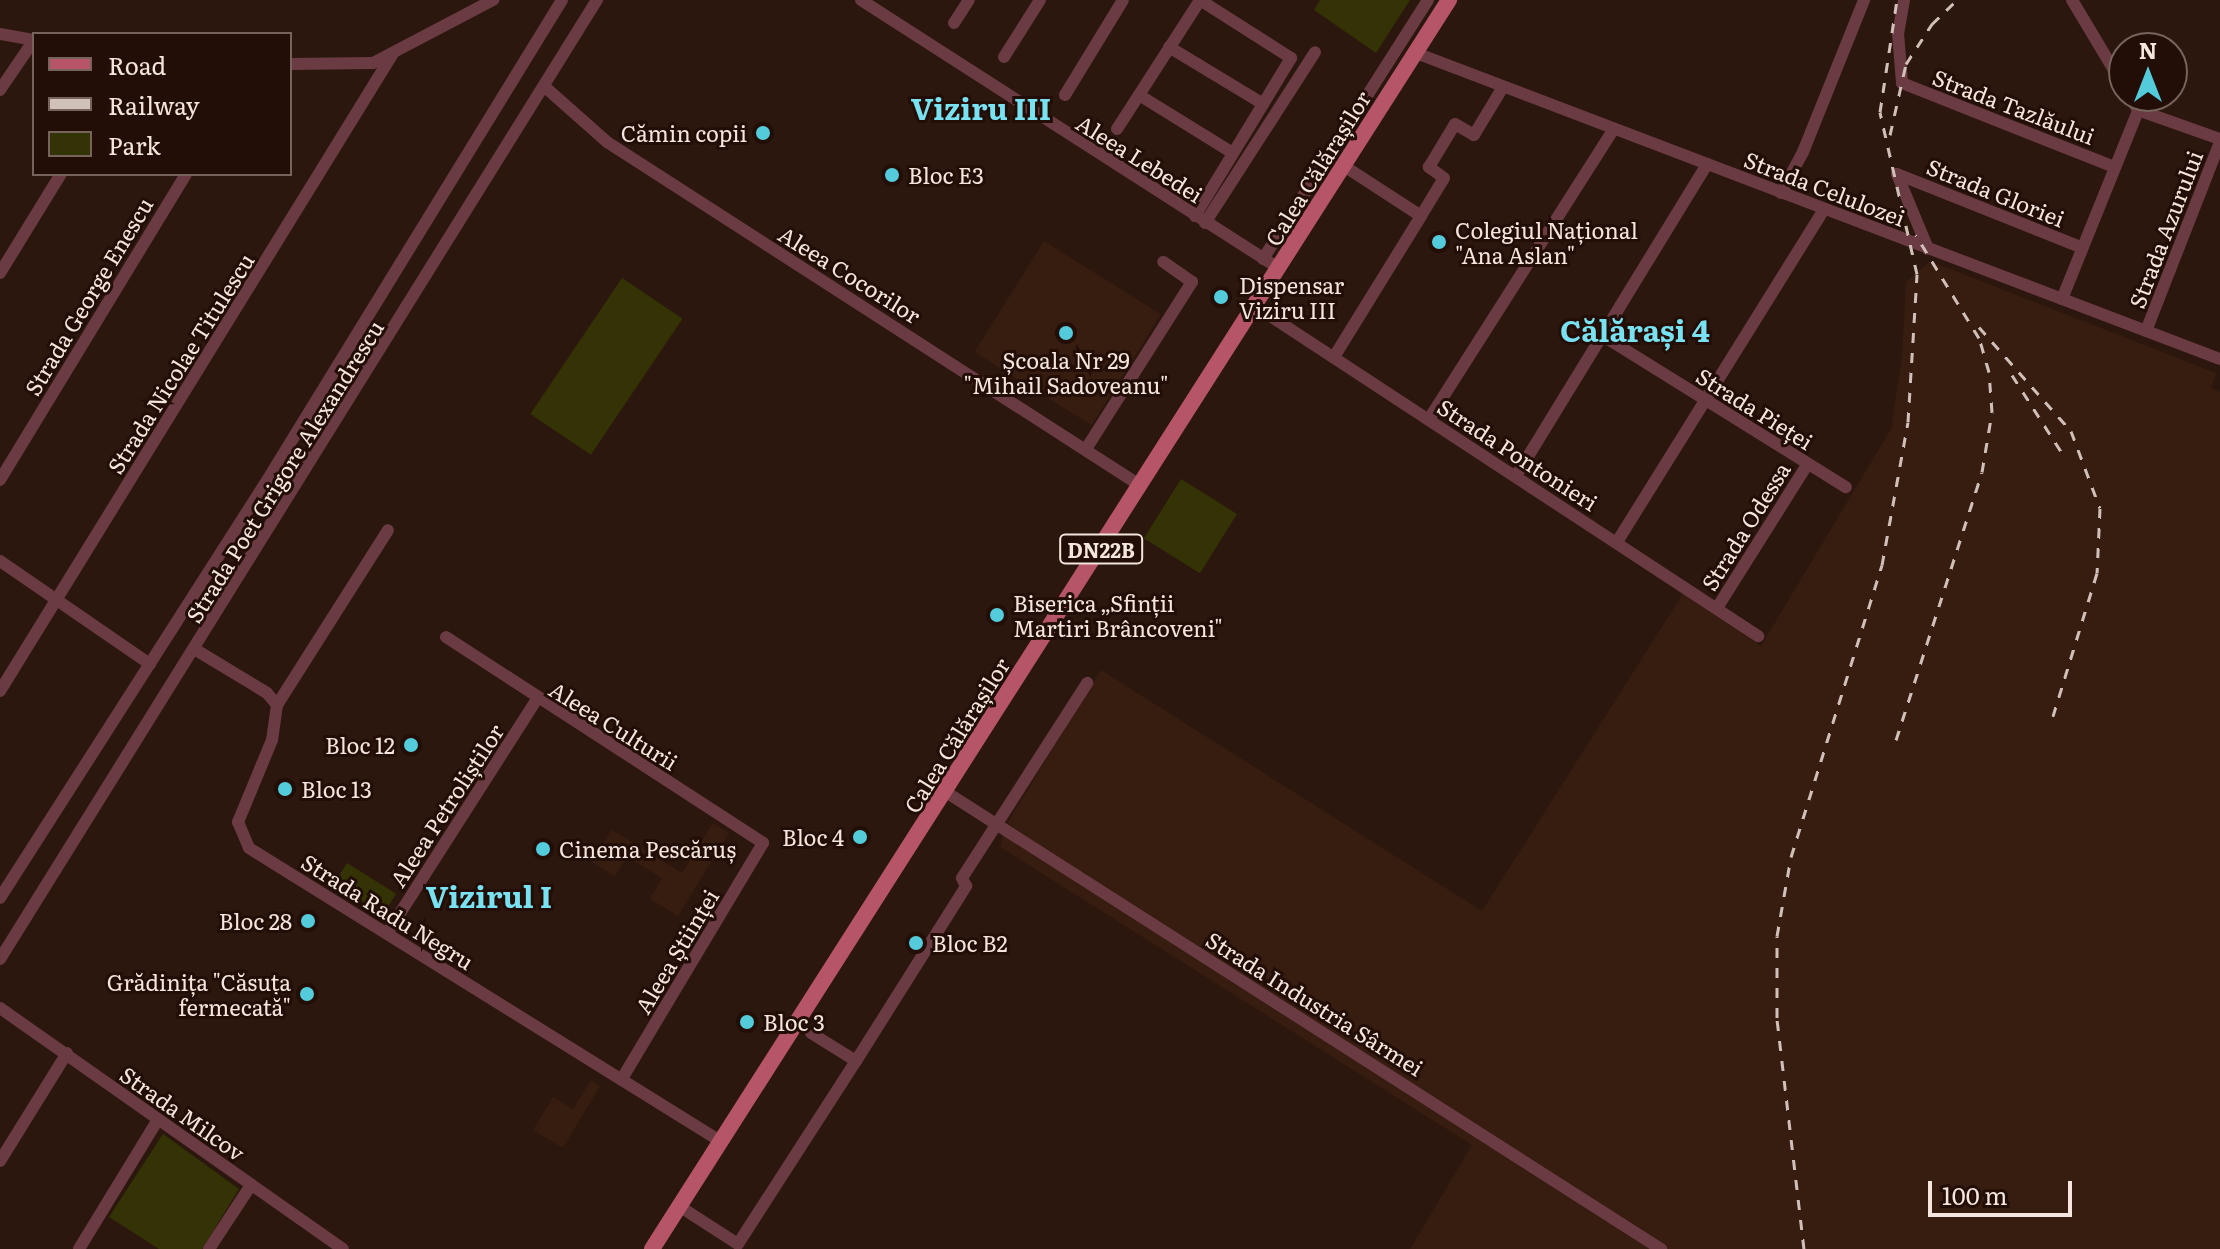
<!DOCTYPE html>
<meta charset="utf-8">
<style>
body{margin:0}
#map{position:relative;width:2220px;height:1249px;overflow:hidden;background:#2c170e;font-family:Literata,serif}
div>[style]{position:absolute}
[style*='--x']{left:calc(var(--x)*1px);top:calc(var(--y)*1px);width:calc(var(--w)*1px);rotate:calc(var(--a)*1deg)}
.built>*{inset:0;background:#371c10;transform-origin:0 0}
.green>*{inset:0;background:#333305;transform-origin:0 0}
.minor>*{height:12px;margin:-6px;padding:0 6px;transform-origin:6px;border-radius:6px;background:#6b3b43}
.major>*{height:16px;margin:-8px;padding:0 8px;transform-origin:8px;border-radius:8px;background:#b75568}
.rail>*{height:3px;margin-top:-1.5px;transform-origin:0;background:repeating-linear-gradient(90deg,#d0c0b9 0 10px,transparent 0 20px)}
.dots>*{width:22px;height:22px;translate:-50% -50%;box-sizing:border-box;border:4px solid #220e06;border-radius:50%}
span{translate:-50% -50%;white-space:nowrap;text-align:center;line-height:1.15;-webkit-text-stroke:6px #220e06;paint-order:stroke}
.shield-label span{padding:2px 6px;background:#220e06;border:2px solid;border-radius:6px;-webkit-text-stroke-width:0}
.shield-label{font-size:20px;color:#f4e5de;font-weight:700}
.street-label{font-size:22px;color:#f4e5de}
.poi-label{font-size:22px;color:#f4e5de}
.right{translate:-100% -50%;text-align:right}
.left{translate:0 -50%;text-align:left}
.district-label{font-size:30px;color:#79e2f2;font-weight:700}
.legend{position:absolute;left:32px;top:32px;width:260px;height:144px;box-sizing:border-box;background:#220e06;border:2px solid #76645c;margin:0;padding:10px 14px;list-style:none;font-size:24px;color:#f4e5de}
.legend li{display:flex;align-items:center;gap:16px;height:40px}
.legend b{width:40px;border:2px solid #76645c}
.north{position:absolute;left:2108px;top:32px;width:80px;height:80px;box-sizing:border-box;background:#220e06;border:2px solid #76645c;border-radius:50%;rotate:0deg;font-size:22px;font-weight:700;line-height:32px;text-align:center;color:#f4e5de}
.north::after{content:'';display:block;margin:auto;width:28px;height:36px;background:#53cbdb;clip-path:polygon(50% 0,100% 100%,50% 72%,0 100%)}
.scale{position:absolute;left:1928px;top:1181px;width:144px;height:36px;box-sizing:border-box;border:4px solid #f4e5de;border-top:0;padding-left:10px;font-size:24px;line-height:28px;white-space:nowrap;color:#f4e5de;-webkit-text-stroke:6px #220e06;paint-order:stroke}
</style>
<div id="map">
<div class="built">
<div style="left:1044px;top:241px;width:138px;height:131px;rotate:32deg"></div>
<div style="clip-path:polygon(1930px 261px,2216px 373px,2211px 388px,2220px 392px,2220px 1249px,1410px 1249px,1472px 1145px,1000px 847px,1006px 825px,1101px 670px,1482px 911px,1684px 592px,1761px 646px,1891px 429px,1902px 357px,1906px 282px)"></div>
<div style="clip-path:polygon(713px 823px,729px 833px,678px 916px,650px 899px,662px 878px,627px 857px,615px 876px,592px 862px,612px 830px,682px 873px)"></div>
<div style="clip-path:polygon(591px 1080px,600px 1086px,563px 1148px,533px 1130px,553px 1097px,573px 1109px)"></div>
</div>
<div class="green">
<div style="clip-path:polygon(1320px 0,1410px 0,1376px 53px,1314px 10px)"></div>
<div style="left:622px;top:278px;width:73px;height:164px;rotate:34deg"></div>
<div style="left:1181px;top:479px;width:66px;height:70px;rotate:32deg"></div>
<div style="left:347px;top:863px;width:58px;height:26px;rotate:32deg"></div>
<div style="clip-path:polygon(163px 1134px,239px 1189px,202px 1249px,159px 1249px,109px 1217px)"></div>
</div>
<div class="minor">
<div style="--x:861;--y:0;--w:497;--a:32.7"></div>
<div style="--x:1904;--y:0;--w:34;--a:100"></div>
<div style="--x:1898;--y:33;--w:50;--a:85.4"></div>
<div style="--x:1902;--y:83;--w:226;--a:21.6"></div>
<div style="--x:2072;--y:0;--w:101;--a:59.1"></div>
<div style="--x:954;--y:23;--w:27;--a:-57"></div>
<div style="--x:0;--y:34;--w:35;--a:10"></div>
<div style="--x:1169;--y:47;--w:110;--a:31.2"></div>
<div style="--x:2166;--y:48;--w:1;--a:-90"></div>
<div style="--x:1416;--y:53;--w:860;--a:20.84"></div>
<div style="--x:1004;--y:57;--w:67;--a:-57.7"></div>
<div style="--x:290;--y:64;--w:83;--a:-0.7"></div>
<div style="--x:373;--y:63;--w:136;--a:-27.7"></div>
<div style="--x:545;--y:87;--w:83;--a:41.6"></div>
<div style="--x:607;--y:142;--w:635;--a:32.79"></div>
<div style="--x:0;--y:90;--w:60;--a:-55.8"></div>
<div style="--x:1065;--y:95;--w:111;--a:-58.6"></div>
<div style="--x:1139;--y:95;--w:110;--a:31.7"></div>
<div style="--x:2129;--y:96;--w:17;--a:57"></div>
<div style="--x:2138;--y:110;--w:87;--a:19.5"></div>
<div style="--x:1117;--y:129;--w:153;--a:-57.2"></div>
<div style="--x:1344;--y:166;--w:92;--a:33"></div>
<div style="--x:1421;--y:216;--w:44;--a:-58.8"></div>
<div style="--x:1444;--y:178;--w:19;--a:-144"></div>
<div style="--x:1429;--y:167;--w:50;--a:-58.8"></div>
<div style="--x:1455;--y:124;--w:22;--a:30"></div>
<div style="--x:1474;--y:135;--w:56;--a:-58.9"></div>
<div style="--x:1897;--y:174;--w:197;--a:21.7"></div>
<div style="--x:1897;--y:174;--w:81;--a:67.5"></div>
<div style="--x:1781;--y:193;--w:47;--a:-61.8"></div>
<div style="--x:1803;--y:152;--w:164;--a:-68.1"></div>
<div style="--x:1195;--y:216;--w:185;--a:-58.7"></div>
<div style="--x:1291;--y:58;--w:108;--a:-147.5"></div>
<div style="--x:1205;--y:223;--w:203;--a:-57.2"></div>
<div style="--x:1263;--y:259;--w:307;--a:-57.5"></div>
<div style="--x:0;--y:273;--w:116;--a:-58.4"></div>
<div style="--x:2062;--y:299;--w:219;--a:-68"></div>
<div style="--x:1255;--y:306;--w:602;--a:33.27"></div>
<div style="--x:2146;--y:331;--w:203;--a:-68.6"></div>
<div style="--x:1603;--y:336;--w:286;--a:31.9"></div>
<div style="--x:1334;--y:357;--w:166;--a:-58.3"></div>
<div style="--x:1429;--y:419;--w:344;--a:-57.5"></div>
<div style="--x:1086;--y:449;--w:198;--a:-57.6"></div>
<div style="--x:1192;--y:282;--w:35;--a:-145"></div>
<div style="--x:1516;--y:476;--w:366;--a:-58.5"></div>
<div style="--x:0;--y:480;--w:358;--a:-58.7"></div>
<div style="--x:1617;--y:542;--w:392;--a:-58.1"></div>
<div style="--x:0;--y:561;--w:182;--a:34.5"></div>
<div style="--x:1717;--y:608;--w:169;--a:-57.8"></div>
<div style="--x:446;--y:637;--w:378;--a:33"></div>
<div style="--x:763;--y:843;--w:276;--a:120.9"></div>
<div style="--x:196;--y:650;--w:83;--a:31.2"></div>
<div style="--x:267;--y:693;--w:16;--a:50"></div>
<div style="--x:277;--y:705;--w:35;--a:98"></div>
<div style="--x:272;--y:740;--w:89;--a:112.5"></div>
<div style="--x:238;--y:822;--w:28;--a:67"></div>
<div style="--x:249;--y:848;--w:555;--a:31.88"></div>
<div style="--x:0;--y:691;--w:747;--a:-58.35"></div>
<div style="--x:277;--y:705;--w:207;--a:-57.6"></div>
<div style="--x:946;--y:792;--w:849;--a:32.59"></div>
<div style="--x:0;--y:898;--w:497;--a:-57.4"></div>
<div style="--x:268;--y:479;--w:562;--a:-58.46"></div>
<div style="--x:388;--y:932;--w:277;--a:-57.4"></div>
<div style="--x:0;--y:959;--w:1130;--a:-58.1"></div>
<div style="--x:0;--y:1008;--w:419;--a:35.1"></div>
<div style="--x:811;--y:1033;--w:53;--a:31.9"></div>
<div style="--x:856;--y:1061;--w:207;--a:-57.8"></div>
<div style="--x:966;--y:886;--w:9;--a:-117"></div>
<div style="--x:962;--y:878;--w:232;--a:-57.3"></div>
<div style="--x:0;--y:1161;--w:127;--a:-58.2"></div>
<div style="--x:679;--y:1206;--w:70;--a:32.8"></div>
<div style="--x:738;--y:1244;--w:218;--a:-57.2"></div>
<div style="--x:79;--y:1249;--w:150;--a:-58.6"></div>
<div style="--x:209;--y:1249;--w:77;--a:-56.7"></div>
</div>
<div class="major">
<div style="--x:652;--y:1249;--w:1482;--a:-57.46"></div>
</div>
<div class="rail">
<div style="--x:1890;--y:135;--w:73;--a:-77.3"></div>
<div style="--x:1906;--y:64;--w:48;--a:-57"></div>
<div style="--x:1932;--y:24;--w:35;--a:-44"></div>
<div style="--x:1979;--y:327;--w:139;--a:48.5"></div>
<div style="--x:2071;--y:431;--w:82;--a:69.4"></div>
<div style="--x:2100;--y:508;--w:65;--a:92.6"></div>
<div style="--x:2097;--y:573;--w:150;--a:107.1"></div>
<div style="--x:2012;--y:375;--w:93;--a:57.3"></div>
<div style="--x:1896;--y:740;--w:281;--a:-72.2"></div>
<div style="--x:1982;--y:472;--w:61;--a:-80.5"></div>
<div style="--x:1992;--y:412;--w:40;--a:-94.3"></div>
<div style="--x:1989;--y:372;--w:35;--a:-106"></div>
<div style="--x:1979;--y:338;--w:121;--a:-121.5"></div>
<div style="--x:1804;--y:1249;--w:233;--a:-96.7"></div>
<div style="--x:1777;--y:1018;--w:82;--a:-90"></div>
<div style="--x:1777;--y:936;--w:80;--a:-80"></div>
<div style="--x:1791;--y:857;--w:306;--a:-72.7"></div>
<div style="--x:1882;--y:565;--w:145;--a:-79.7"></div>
<div style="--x:1908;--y:422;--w:148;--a:-86.5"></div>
<div style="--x:1917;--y:274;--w:166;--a:-102.9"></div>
<div style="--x:1880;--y:112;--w:113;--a:-81.4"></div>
</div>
<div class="dots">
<div style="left:763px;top:133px;background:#53cbdb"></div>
<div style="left:892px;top:175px;background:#53cbdb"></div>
<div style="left:1439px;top:242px;background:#53cbdb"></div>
<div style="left:1221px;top:297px;background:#53cbdb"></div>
<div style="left:1066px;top:333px;background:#53cbdb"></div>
<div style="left:997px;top:615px;background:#53cbdb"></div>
<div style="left:411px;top:745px;background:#53cbdb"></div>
<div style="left:285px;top:789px;background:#53cbdb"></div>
<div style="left:860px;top:837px;background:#53cbdb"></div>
<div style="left:543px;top:849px;background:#53cbdb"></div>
<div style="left:308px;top:921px;background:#53cbdb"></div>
<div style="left:916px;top:943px;background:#53cbdb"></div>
<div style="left:307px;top:994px;background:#53cbdb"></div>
<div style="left:747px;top:1022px;background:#53cbdb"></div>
</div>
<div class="shield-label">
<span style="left:1101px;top:549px">DN22B</span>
</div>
<div class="street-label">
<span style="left:2014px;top:106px;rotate:21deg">Strada Tazlăului</span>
<span style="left:1140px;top:158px;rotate:32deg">Aleea Lebedei</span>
<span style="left:1317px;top:168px;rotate:-58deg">Calea Călărașilor</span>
<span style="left:1825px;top:188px;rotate:21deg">Strada Celulozei</span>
<span style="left:1996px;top:192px;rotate:22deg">Strada Gloriei</span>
<span style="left:2165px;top:229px;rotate:-69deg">Strada Azurului</span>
<span style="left:850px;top:274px;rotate:32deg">Aleea Cocorilor</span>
<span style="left:88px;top:296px;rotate:-59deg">Strada George Enescu</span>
<span style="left:180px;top:363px;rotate:-58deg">Strada Nicolae Titulescu</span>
<span style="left:1755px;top:408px;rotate:32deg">Strada Pieței</span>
<span style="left:1518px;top:454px;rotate:33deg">Strada Pontonieri</span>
<span style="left:284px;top:471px;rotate:-58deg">Strada Poet Grigore Alexandrescu</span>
<span style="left:1745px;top:526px;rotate:-58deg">Strada Odessa</span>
<span style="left:614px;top:725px;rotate:32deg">Aleea Culturii</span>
<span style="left:956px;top:735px;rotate:-58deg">Calea Călărașilor</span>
<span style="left:446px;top:805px;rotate:-57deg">Aleea Petroliștilor</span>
<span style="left:388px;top:911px;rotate:32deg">Strada Radu Negru</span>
<span style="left:676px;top:951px;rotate:-59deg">Aleea Științei</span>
<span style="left:1315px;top:1003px;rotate:32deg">Strada Industria Sârmei</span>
<span style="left:183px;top:1113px;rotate:35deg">Strada Milcov</span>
</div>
<div class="poi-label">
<span class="right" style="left:747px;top:133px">Cămin copii</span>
<span class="left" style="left:908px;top:175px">Bloc E3</span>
<span class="left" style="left:1455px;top:242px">Colegiul Național<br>"Ana Aslan"</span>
<span class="left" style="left:1239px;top:297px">Dispensar<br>Viziru III</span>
<span style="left:1066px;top:372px">Școala Nr 29<br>"Mihail Sadoveanu"</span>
<span class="left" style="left:1013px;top:615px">Biserica „Sfinții<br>Martiri Brâncoveni"</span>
<span class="right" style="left:395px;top:745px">Bloc 12</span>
<span class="left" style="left:301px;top:789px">Bloc 13</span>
<span class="right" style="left:844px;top:837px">Bloc 4</span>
<span class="left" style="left:559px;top:849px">Cinema Pescăruș</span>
<span class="right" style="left:292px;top:921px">Bloc 28</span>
<span class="left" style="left:932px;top:943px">Bloc B2</span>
<span class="right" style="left:291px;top:994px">Grădinița "Căsuța<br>fermecată"</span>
<span class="left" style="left:763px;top:1022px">Bloc 3</span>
</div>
<div class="district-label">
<span style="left:981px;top:107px">Viziru III</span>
<span style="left:1635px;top:329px">Călărași 4</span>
<span style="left:489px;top:895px">Vizirul I</span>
</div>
<ul class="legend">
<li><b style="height:10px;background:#b75568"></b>Road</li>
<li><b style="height:10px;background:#d0c0b9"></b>Railway</li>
<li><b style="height:22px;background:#333305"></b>Park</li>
</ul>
<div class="north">N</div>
<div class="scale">100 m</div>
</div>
